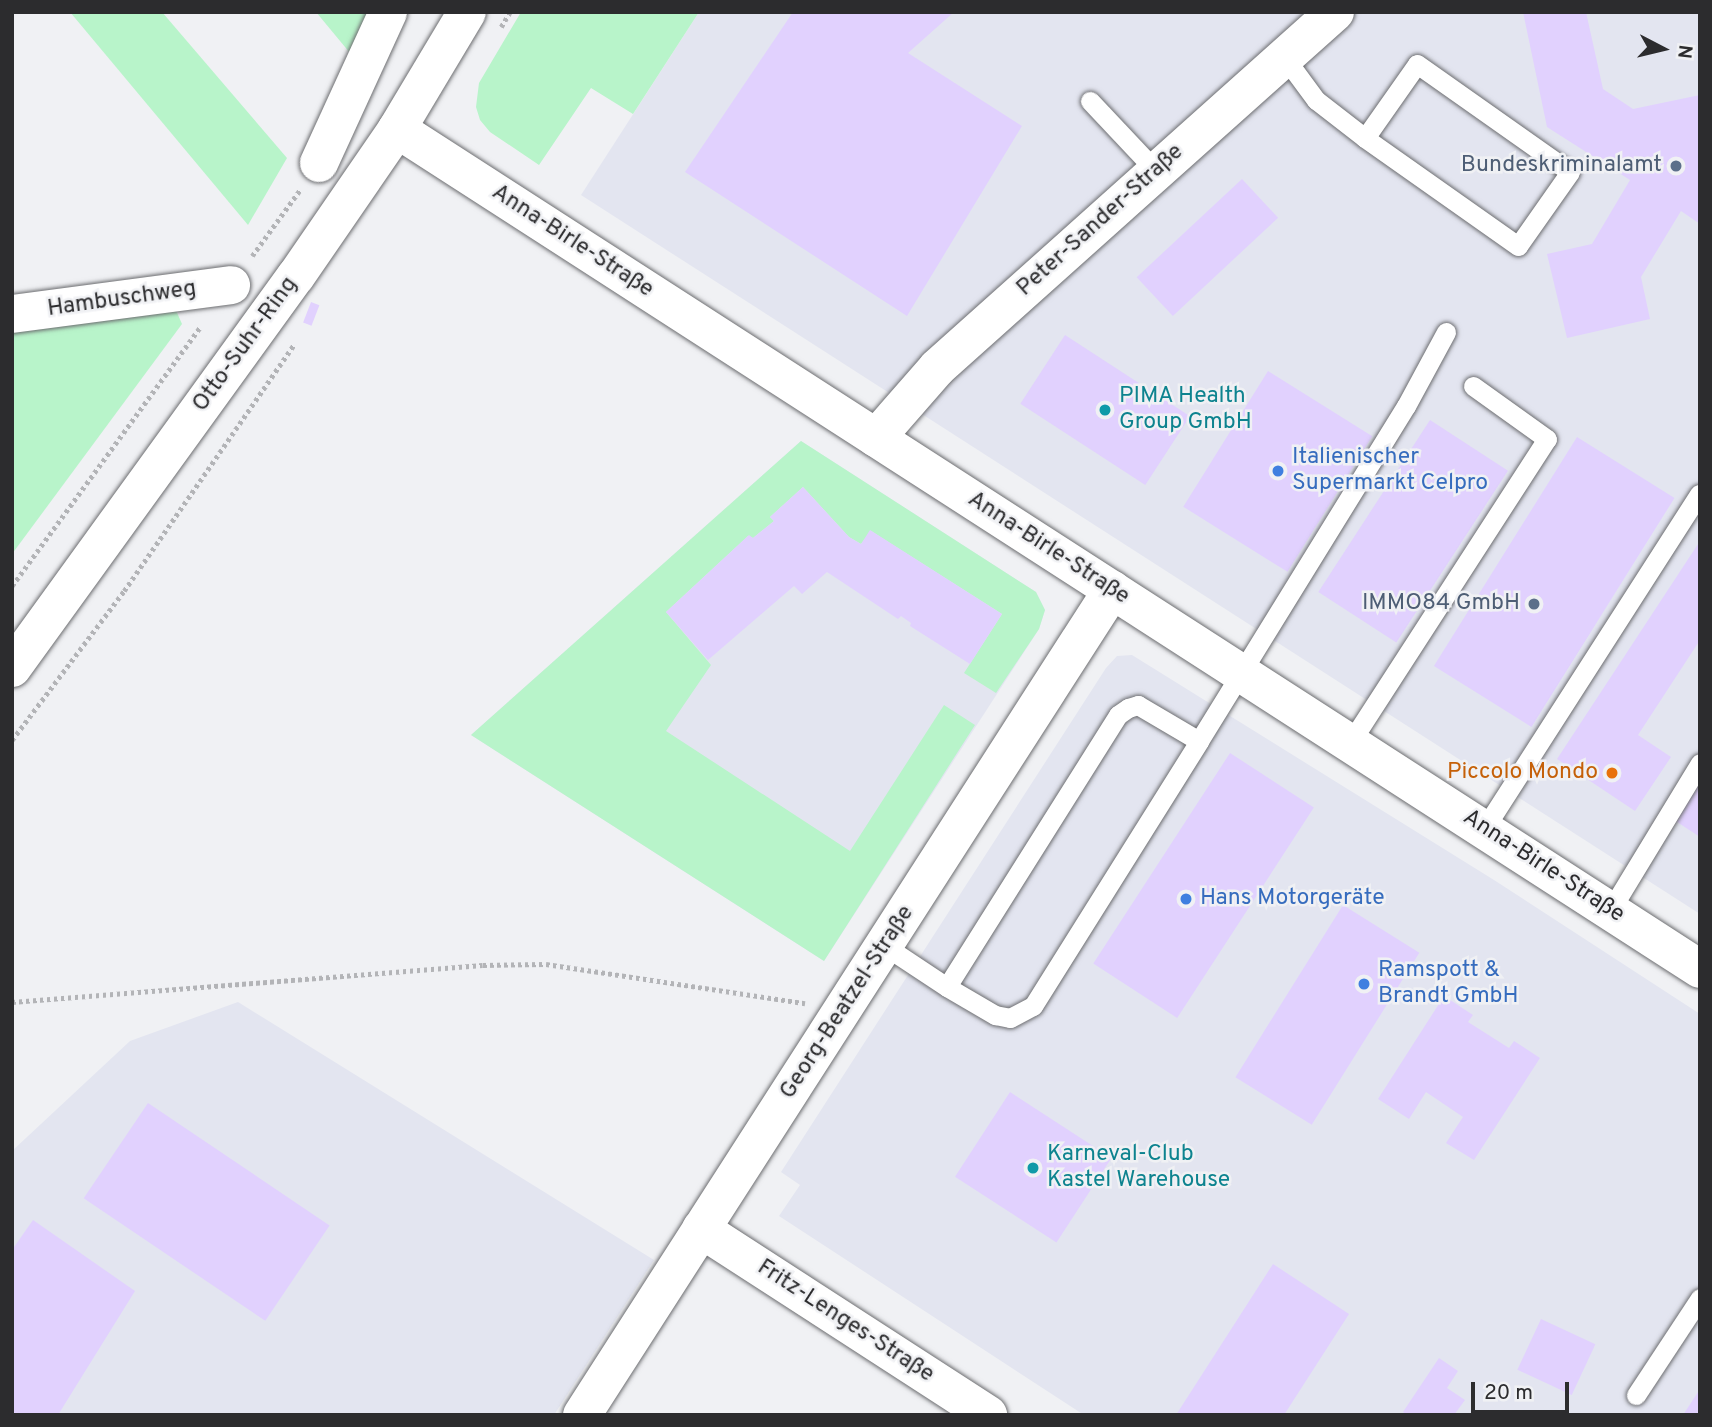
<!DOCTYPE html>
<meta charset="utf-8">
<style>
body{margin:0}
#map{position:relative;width:1712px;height:1427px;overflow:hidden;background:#f0f1f4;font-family:Overpass,sans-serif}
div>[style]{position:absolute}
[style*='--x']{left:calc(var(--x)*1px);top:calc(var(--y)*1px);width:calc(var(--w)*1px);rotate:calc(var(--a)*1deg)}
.built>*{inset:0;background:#e3e5f0}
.green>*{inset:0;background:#b8f4ca}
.building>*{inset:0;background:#e1d1fe;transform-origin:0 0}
.path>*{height:4.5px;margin-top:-2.25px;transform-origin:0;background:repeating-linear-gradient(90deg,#b3b4b7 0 3.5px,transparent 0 7px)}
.roads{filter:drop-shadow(0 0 2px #6c6d70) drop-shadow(0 0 2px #6c6d70)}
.service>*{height:19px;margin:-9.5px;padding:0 9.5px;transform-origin:9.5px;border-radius:9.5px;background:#fff}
.minor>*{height:38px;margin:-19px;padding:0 19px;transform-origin:19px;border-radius:19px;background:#fff}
.tertiary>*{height:38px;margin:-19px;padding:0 19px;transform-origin:19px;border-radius:19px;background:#fff}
.dots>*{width:19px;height:19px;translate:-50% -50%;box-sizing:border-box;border:4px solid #f0f1f4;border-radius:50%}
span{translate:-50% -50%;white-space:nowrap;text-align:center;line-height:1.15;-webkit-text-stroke:5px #f0f1f4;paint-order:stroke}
.service-label{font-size:23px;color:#4e5e75}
.right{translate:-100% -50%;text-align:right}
.street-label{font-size:23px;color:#2c2c2e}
.culture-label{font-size:23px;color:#0d838f}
.left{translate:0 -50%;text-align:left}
.shop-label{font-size:23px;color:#366cbe}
.food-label{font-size:23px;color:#c56008}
.frame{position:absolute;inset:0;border:14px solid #2c2c2e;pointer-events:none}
.north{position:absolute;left:1628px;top:14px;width:70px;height:70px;-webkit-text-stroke:5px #f0f1f4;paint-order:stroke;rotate:97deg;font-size:19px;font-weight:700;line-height:28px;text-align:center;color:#2c2c2e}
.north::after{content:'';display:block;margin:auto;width:24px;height:32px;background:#2c2c2e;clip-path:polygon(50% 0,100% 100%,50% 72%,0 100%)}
.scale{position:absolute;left:1471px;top:1382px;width:98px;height:32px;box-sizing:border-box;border:4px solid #2c2c2e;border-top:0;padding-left:9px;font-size:21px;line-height:24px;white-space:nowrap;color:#2c2c2e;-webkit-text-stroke:5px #f0f1f4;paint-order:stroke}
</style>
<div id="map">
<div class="built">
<div style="clip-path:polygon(699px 12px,1700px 12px,1700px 914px,581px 195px)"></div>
<div style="clip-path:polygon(801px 441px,1036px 592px,1045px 610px,1039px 629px,824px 961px,471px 735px)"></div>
<div style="clip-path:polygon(1132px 655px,1494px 880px,1700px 1014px,1700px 1415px,1084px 1415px,779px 1216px,800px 1185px,781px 1172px,1106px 668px,1117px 656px)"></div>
<div style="clip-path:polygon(238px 1002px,654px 1260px,554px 1415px,12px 1415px,12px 1151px,130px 1041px)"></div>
</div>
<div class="green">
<div style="clip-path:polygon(70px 12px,162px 12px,287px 158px,248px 225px)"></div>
<div style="clip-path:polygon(316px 12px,372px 12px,350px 53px)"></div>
<div style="clip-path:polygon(521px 12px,699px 12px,633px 114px,591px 88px,539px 165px,490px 132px,480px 120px,476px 107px,479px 83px)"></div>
<div style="clip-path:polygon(175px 308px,182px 324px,12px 554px,12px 332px)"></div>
<div style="clip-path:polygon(801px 441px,1036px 592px,1045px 610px,1039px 629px,996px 693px,964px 673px,1002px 614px,871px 531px,861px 544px,849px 537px,803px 487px,770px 517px,774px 521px,753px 538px,748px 536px,666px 612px,711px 665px,666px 731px,850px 851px,944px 705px,975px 725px,824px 961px,471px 735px)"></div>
</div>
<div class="building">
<div style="clip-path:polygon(793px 12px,954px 12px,908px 53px,1022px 126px,907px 316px,685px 172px)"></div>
<div style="clip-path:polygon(1523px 12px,1586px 12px,1603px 89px,1633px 109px,1700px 95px,1700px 224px,1681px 211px,1641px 277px,1650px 319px,1567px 338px,1547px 254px,1592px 244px,1630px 180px,1547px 127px)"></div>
<div style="left:1242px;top:179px;width:53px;height:144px;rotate:47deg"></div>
<div style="left:311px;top:302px;width:9px;height:22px;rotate:21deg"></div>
<div style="left:1065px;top:335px;width:149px;height:82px;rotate:33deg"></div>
<div style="left:1268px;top:371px;width:123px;height:160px;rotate:32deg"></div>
<div style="left:1430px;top:420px;width:93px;height:205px;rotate:33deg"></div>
<div style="left:1577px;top:437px;width:115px;height:270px;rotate:32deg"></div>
<div style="clip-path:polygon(803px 487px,849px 537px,861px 544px,870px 530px,1002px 614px,970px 664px,910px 626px,911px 623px,901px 616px,898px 619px,827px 572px,802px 594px,794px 586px,708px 660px,666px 612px,749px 535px,753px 538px,774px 521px,770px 517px)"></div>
<div style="clip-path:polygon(1700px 541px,1700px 640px,1638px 735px,1671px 757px,1635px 811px,1557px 759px)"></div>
<div style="left:1230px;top:753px;width:100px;height:251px;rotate:33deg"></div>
<div style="clip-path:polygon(1700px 780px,1700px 837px,1674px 820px)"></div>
<div style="left:1343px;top:905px;width:90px;height:203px;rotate:32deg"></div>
<div style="clip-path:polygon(1444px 996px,1473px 1015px,1468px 1022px,1509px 1048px,1514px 1041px,1540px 1058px,1474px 1160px,1446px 1143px,1463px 1117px,1426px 1092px,1409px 1119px,1378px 1099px)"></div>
<div style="left:1010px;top:1092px;width:121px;height:101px;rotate:33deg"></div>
<div style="left:148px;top:1103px;width:219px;height:115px;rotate:34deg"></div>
<div style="clip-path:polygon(33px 1220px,135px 1291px,58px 1415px,12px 1415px,12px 1250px)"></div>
<div style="clip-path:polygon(1273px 1264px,1349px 1314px,1284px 1415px,1176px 1415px)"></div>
<div style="left:1541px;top:1319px;width:60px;height:56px;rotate:25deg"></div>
<div style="clip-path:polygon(1439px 1358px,1458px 1371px,1447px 1388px,1465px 1400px,1454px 1415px,1407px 1415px,1403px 1412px)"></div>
<div style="clip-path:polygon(1700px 1389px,1700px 1415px,1683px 1415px)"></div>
</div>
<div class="path">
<div style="--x:501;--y:27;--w:17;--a:-59"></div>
<div style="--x:252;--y:256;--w:82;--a:-54"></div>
<div style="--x:12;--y:586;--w:321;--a:-54"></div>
<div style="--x:12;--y:740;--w:186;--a:-53.1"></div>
<div style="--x:124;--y:591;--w:299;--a:-55.4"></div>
<div style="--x:12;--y:1002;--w:472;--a:-4.5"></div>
<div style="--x:483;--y:965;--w:63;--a:-0.9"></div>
<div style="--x:546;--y:964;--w:262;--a:8.6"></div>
</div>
<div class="roads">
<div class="service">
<div style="--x:1285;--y:58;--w:52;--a:53.6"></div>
<div style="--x:1316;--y:100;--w:62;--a:37.8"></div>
<div style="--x:1365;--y:138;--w:90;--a:-54.9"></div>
<div style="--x:1417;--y:64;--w:187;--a:35.2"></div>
<div style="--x:1570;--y:172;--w:90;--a:125.1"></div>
<div style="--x:1518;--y:246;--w:187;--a:-144.8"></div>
<div style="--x:1090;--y:101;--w:98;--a:46.7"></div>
<div style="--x:1199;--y:741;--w:71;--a:-149.5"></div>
<div style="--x:1138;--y:705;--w:10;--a:163"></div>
<div style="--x:1128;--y:708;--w:12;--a:145"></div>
<div style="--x:1118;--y:715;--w:321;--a:122.2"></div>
<div style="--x:947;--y:987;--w:56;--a:30.3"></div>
<div style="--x:995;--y:1015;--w:15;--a:11"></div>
<div style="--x:1010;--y:1018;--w:26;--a:-28"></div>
<div style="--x:1033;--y:1006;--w:313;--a:-57.9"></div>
<div style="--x:1199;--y:741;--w:394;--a:-58.3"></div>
<div style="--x:1406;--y:406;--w:84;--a:-61.6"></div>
<div style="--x:1350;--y:743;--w:362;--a:-57.1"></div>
<div style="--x:1547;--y:439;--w:91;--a:-144.4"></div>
<div style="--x:1484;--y:829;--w:398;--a:-57.3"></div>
<div style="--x:1610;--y:911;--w:173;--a:-58.7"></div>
<div style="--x:885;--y:946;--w:74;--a:33.5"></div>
<div style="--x:1636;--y:1395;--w:116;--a:-56.6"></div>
</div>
<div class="minor">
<div style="--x:397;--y:129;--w:1550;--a:32.81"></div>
<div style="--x:319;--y:163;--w:166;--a:-65.4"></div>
<div style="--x:12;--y:314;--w:221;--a:-7.5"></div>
<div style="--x:876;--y:438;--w:93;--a:-48.9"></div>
<div style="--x:937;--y:368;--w:534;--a:-41.81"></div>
<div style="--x:701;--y:1229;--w:342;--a:32.9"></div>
<div style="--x:582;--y:1415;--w:981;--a:-57.28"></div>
</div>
<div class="tertiary">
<div style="--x:12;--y:668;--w:484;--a:-54.1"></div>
<div style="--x:296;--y:276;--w:178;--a:-55.5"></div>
<div style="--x:397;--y:129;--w:136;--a:-59.1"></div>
</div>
</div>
<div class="dots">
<div style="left:1676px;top:166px;background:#5c6f8a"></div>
<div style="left:1105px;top:410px;background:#0f9aa8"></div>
<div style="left:1278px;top:471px;background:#3f7fe0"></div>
<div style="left:1534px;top:604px;background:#5c6f8a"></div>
<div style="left:1612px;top:773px;background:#e8710a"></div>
<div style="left:1186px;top:899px;background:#3f7fe0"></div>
<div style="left:1364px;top:984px;background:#3f7fe0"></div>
<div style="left:1033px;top:1168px;background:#0f9aa8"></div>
</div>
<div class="service-label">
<span class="right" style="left:1662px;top:166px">Bundeskriminalamt</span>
<span class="right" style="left:1520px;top:604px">IMMO84 GmbH</span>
</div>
<div class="street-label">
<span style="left:1101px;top:221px;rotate:-42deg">Peter-Sander-Straße</span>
<span style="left:572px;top:242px;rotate:33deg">Anna-Birle-Straße</span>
<span style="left:122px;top:300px;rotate:-8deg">Hambuschweg</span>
<span style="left:246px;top:345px;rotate:-54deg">Otto-Suhr-Ring</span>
<span style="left:1048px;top:549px;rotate:33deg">Anna-Birle-Straße</span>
<span style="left:1543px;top:867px;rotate:33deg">Anna-Birle-Straße</span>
<span style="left:848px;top:1003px;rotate:-57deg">Georg-Beatzel-Straße</span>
<span style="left:845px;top:1322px;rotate:33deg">Fritz-Lenges-Straße</span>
</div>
<div class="culture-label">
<span class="left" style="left:1119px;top:410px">PIMA Health<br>Group GmbH</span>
<span class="left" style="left:1047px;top:1168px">Karneval-Club<br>Kastel Warehouse</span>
</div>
<div class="shop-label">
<span class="left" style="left:1292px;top:471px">Italienischer<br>Supermarkt Celpro</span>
<span class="left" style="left:1200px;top:899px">Hans Motorgeräte</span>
<span class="left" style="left:1378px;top:984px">Ramspott &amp;<br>Brandt GmbH</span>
</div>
<div class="food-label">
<span class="right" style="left:1598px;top:773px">Piccolo Mondo</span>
</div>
<div class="frame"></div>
<div class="north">N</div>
<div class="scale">20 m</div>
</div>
